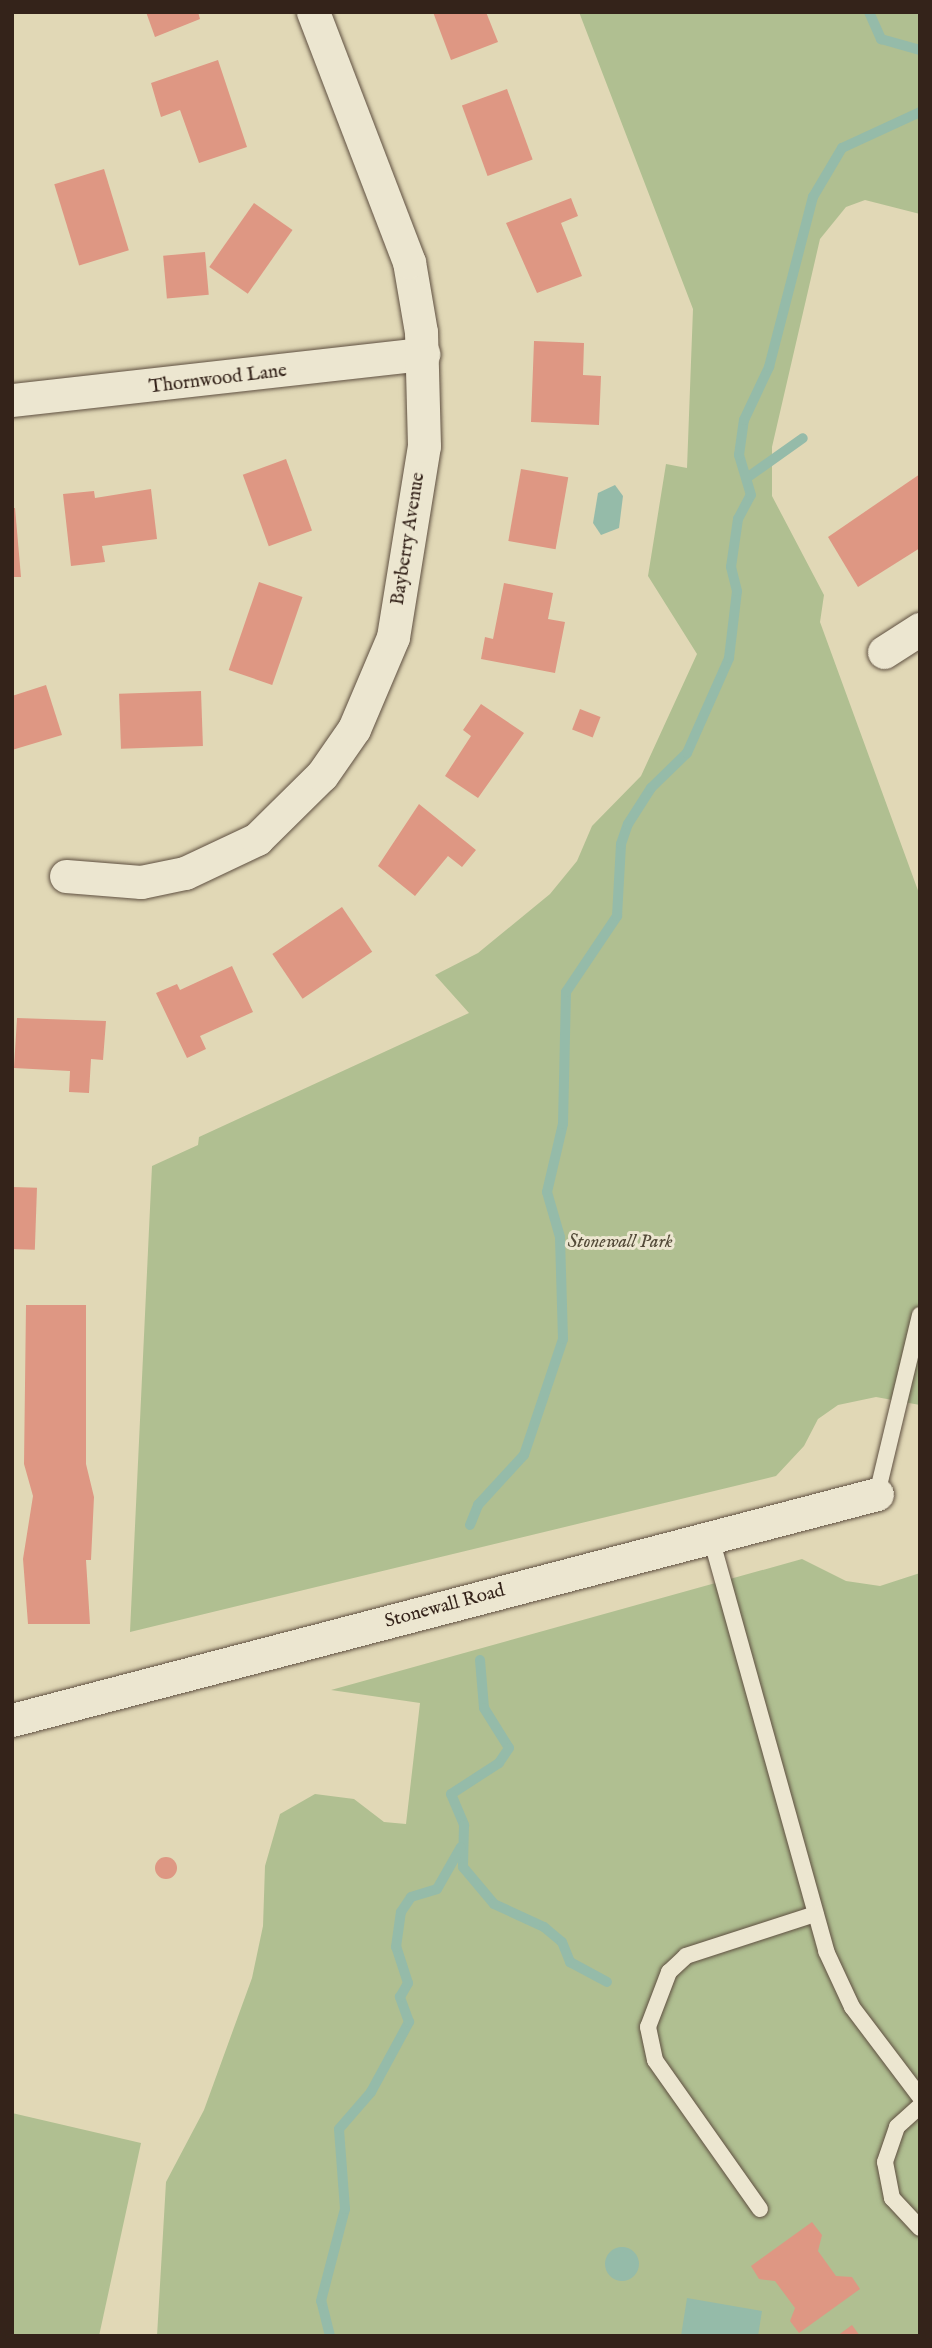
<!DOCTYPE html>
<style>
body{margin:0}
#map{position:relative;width:932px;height:2348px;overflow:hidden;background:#e1d8b6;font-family:"IM FELL English",serif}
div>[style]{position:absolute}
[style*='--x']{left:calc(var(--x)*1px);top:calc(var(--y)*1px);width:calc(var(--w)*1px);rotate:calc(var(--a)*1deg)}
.green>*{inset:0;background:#b0bf91}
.water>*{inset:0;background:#95bba9}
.round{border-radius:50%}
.stream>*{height:10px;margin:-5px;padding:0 5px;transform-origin:5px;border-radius:5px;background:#95bba9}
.building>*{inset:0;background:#de9783;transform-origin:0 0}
.roads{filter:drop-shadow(0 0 2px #5f5041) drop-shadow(0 0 2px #5f5041)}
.service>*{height:16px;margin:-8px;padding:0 8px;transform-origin:8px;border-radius:8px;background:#ece6d0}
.minor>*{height:33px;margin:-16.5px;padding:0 16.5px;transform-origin:16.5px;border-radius:16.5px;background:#ece6d0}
span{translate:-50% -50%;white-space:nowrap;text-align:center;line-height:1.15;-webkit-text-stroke:6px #ece6d0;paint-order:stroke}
.street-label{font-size:19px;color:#34231a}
.park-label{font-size:19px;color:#534a38;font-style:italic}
.frame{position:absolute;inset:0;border:14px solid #34231a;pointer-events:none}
</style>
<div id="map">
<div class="green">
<div style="clip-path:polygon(579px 12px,920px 12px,920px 214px,865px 200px,846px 207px,820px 239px,772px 447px,772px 496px,824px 595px,820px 622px,920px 896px,920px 1405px,876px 1397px,838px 1405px,818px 1419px,804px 1446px,776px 1476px,130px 1632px,152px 1166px,198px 1145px,199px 1137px,469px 1013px,435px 975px,478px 953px,550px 894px,577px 861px,592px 826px,641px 776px,697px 654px,648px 576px,666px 464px,687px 468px,693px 309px)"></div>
<div style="clip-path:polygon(802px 1559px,846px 1581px,880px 1586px,920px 1573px,920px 2336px,157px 2336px,166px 2182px,204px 2110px,252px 1978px,263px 1926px,265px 1866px,280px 1814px,315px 1794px,354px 1799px,384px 1822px,406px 1824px,420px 1703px,331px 1690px)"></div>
<div style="clip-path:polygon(12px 2113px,141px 2143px,99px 2336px,12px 2336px)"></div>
</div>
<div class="water">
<div style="clip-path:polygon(615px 485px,623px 496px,619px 528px,601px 535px,593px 523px,598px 493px)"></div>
<div class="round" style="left:605px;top:2247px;width:34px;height:34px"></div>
<div style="clip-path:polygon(687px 2298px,762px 2311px,758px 2336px,681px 2336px)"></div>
</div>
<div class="stream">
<div style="--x:869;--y:12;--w:30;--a:66"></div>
<div style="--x:881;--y:39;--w:41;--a:15.8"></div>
<div style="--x:748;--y:477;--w:67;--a:-35.3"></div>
<div style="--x:470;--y:1525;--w:22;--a:-68"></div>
<div style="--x:478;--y:1505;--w:68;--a:-47.4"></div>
<div style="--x:524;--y:1455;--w:122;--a:-71.4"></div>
<div style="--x:563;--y:1339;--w:102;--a:-91.7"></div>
<div style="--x:560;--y:1237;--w:47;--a:-106.1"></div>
<div style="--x:547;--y:1192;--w:70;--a:-76.8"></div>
<div style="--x:563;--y:1124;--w:132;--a:-88.7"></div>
<div style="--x:566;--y:992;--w:92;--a:-56.1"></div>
<div style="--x:617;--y:916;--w:72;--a:-86.8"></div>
<div style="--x:621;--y:844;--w:21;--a:-71"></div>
<div style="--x:628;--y:824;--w:43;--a:-57.4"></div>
<div style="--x:651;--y:788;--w:50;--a:-44.2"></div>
<div style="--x:687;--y:753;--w:104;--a:-66.1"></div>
<div style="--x:729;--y:658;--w:67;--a:-83.2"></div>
<div style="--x:737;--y:591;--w:25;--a:-104"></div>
<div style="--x:731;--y:567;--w:49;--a:-81.7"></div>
<div style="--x:738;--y:519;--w:27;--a:-62"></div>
<div style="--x:751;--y:495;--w:42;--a:-106.7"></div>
<div style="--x:739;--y:455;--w:35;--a:-82"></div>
<div style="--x:744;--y:420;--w:59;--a:-64.7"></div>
<div style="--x:769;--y:367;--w:176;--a:-75.5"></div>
<div style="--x:813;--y:197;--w:57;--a:-59.4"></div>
<div style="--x:842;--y:148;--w:86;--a:-24.8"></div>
<div style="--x:480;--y:1660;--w:48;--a:85.2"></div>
<div style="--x:484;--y:1708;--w:47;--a:58"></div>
<div style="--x:509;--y:1748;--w:18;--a:124"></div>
<div style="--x:499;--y:1763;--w:57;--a:147.1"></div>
<div style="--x:451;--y:1794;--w:34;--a:67"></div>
<div style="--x:464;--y:1825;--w:42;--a:91.4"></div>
<div style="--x:463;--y:1867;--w:48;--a:50"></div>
<div style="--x:494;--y:1904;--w:55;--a:24.7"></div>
<div style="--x:544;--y:1927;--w:23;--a:40"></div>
<div style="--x:562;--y:1942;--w:22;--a:68"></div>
<div style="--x:570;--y:1962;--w:42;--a:28.4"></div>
<div style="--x:330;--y:2336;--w:36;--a:-104"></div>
<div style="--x:321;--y:2301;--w:95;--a:-75.4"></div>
<div style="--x:345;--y:2209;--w:80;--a:-94.3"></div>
<div style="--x:339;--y:2129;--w:49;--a:-49.1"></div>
<div style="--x:371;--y:2092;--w:80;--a:-61.5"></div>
<div style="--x:409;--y:2022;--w:27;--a:-110"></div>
<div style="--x:400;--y:1997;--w:16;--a:-60"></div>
<div style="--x:408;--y:1983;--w:38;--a:-108"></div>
<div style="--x:396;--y:1947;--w:35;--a:-82"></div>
<div style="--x:401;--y:1912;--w:18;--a:-56"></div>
<div style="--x:411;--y:1897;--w:27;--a:-17"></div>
<div style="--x:437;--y:1889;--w:48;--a:-60.3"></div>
</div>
<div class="building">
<div style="clip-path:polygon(146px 12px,198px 12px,200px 19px,155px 37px)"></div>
<div style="clip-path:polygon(433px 12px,486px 12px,498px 42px,451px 60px)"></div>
<div style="clip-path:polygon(218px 60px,247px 147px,199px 163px,180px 110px,161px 117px,151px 83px)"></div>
<div style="left:507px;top:89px;width:75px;height:48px;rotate:70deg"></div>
<div style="left:104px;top:169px;width:85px;height:52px;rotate:73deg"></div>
<div style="clip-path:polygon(571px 198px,578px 216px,561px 223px,582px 276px,537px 293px,506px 223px)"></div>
<div style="left:254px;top:203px;width:47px;height:78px;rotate:35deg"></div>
<div style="left:205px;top:252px;width:43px;height:42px;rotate:85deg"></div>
<div style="clip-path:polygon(534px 341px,584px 343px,583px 375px,601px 376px,599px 425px,531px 422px)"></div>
<div style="left:286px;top:459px;width:76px;height:46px;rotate:70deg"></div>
<div style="left:521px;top:469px;width:48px;height:73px;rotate:10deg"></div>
<div style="clip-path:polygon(920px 474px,920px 548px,858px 587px,828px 537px)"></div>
<div style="clip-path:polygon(151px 489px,157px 539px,102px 546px,105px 562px,71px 566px,63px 494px,94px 491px,95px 498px)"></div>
<div style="clip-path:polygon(12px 508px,15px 508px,21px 577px,12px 577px)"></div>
<div style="left:259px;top:582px;width:46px;height:93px;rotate:19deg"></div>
<div style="clip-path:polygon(504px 583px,553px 593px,548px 619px,565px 622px,555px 673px,481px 659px,485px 637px,493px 639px)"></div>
<div style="clip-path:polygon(46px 685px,62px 735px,12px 750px,12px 696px)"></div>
<div style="left:201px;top:691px;width:55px;height:82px;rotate:88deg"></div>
<div style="clip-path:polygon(481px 704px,524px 733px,478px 798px,445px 776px,471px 736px,463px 730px)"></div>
<div style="left:580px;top:709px;width:22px;height:22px;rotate:21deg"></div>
<div style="clip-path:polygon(419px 804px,476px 850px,462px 867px,448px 856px,415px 896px,378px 866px)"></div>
<div style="left:342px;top:907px;width:54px;height:84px;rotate:56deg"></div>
<div style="clip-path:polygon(232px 966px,253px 1012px,200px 1036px,206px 1049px,187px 1058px,156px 993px,177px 984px,180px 990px)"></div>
<div style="clip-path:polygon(17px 1018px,106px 1021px,103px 1060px,91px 1059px,89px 1093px,69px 1092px,70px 1071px,14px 1068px)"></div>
<div style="left:12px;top:1187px;width:25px;height:62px;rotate:2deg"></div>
<div style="clip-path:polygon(26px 1305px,86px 1305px,86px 1464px,94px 1497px,91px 1560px,86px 1560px,90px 1624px,28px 1624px,23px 1559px,33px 1496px,24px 1464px)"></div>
<div class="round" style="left:155px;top:1857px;width:22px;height:22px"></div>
<div style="clip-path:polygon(812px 2222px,822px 2235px,818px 2251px,836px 2276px,852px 2277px,860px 2289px,799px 2333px,790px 2321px,795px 2308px,775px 2281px,759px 2279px,751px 2266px)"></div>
<div style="clip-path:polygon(852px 2325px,860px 2336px,837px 2336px)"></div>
</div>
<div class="roads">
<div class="service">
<div style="--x:877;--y:1494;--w:184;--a:-76.5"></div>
<div style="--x:711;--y:1538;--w:429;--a:74.4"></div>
<div style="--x:826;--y:1951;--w:62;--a:65.1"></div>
<div style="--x:852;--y:2007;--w:113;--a:52.9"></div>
<div style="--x:920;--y:2106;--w:31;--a:138"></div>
<div style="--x:897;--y:2127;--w:37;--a:109"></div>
<div style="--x:885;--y:2162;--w:37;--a:79"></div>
<div style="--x:892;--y:2198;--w:41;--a:47"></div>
<div style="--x:760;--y:2209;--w:182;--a:-125.2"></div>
<div style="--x:655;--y:2060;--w:34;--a:-102"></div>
<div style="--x:648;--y:2027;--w:59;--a:-69.1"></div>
<div style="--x:669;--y:1972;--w:23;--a:-43"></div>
<div style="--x:686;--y:1956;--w:136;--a:-18"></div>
</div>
<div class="minor">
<div style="--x:12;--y:400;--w:414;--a:-6.4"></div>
<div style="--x:884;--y:652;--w:43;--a:-32.6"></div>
<div style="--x:66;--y:876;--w:75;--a:4.6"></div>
<div style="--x:141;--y:882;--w:45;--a:-11.6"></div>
<div style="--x:185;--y:873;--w:80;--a:-25.3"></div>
<div style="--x:257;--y:839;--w:91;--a:-44.6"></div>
<div style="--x:322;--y:775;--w:56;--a:-55.2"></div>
<div style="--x:354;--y:729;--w:100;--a:-67"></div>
<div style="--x:393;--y:637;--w:193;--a:-80.8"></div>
<div style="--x:424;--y:446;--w:114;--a:-91.5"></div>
<div style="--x:421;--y:332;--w:71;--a:-99.7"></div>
<div style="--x:409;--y:262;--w:268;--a:-111"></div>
<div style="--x:12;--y:1720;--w:894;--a:-14.64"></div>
</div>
</div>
<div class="street-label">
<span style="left:218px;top:380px;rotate:-7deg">Thornwood Lane</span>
<span style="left:409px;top:539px;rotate:-81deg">Bayberry Avenue</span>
<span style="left:445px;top:1607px;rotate:-15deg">Stonewall Road</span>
</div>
<div class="park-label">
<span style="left:620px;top:1243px">Stonewall Park</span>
</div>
<div class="frame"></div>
</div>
